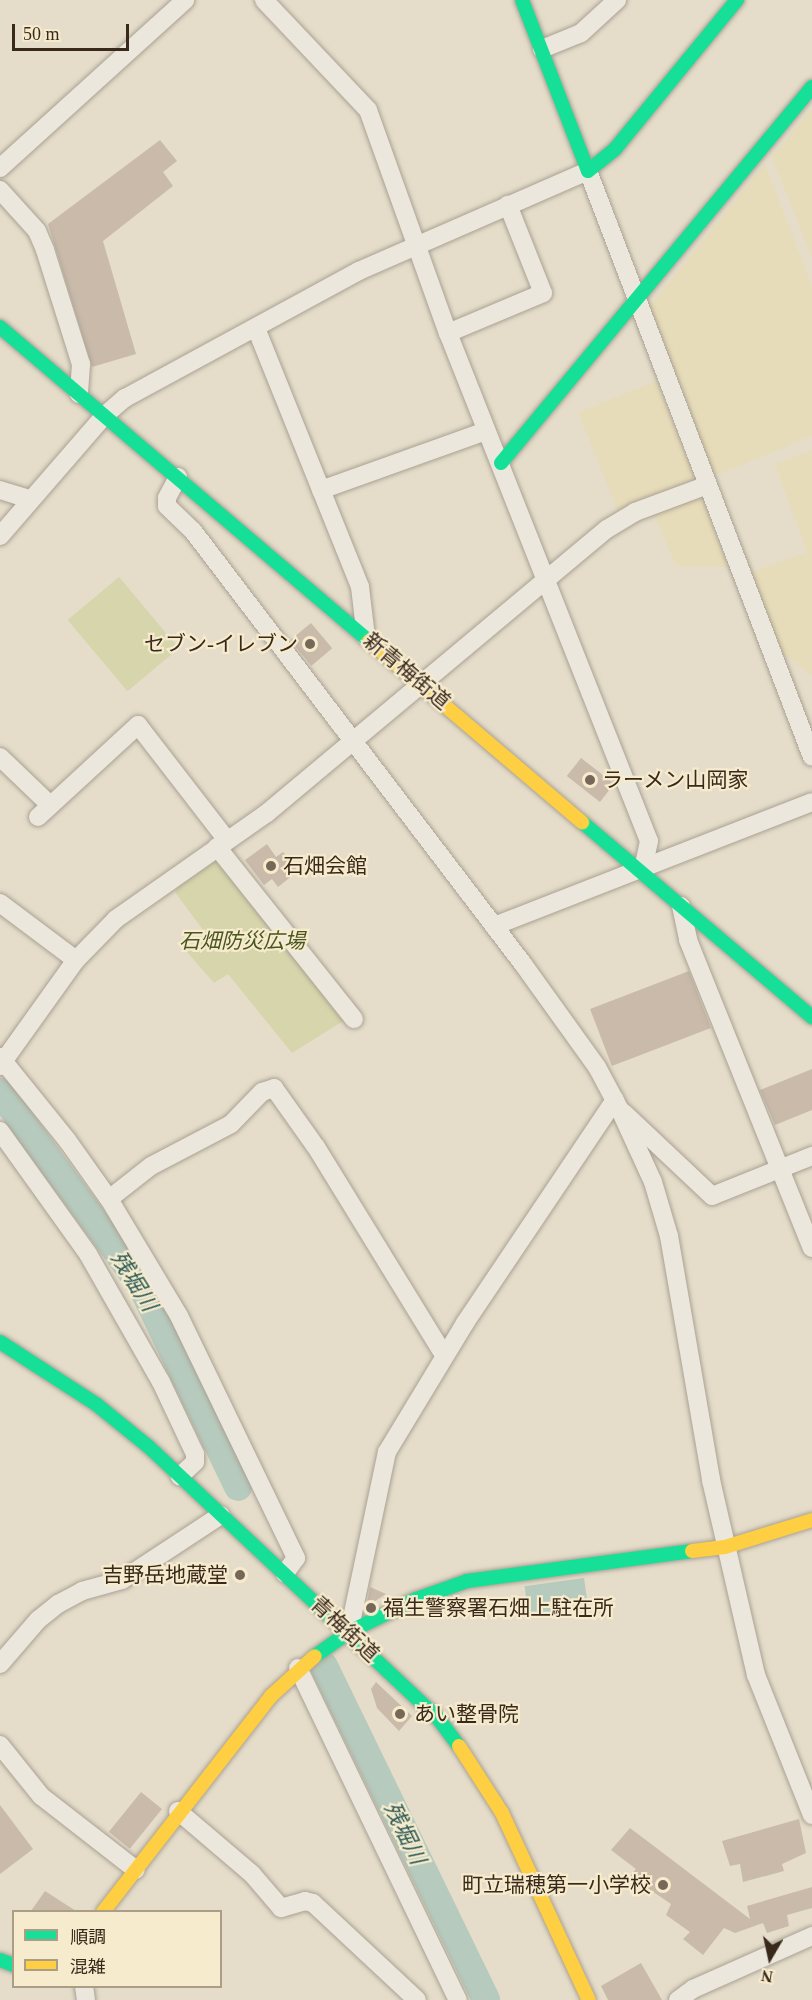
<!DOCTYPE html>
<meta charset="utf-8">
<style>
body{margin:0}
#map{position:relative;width:812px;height:2000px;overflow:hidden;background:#e5ddca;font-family:"Times New Roman","Noto Sans JP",serif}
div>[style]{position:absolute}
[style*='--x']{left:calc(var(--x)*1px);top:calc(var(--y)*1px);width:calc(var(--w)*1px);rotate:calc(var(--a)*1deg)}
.farmland>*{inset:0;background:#e6dcb9;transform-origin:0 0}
.green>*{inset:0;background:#d6d5ab;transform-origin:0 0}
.water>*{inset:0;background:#b6cabd;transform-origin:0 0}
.river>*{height:28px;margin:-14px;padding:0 14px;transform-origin:14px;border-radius:14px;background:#b6cabd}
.building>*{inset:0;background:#c9baaa;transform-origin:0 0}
.roads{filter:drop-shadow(0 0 2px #aaa193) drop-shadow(0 0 2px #aaa193)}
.street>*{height:18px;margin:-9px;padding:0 9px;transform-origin:9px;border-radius:9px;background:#ece7dc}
.fast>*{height:14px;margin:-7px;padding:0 7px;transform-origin:7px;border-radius:7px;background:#16e098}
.slow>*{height:14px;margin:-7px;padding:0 7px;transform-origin:7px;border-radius:7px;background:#ffcf43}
.dots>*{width:16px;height:16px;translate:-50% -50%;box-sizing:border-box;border:3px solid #f7ebce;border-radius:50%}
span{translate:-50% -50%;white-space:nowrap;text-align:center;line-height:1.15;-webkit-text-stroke:4.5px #f7ebce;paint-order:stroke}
.poi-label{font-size:21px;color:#38291b}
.right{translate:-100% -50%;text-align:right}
.left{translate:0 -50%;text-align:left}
.street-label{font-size:21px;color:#38291b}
.park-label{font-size:21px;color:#495620;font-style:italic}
.water-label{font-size:22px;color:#295955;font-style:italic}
.legend{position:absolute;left:12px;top:1910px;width:210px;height:78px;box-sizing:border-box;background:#f7ebce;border:2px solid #ab9d86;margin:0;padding:8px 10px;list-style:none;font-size:18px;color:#38291b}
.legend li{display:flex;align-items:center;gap:12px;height:30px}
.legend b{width:30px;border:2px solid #ab9d86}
.north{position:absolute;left:740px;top:1928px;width:60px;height:60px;-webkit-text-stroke:4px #f7ebce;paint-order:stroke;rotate:189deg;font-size:16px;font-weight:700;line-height:24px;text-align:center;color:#38291b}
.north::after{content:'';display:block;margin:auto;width:21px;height:27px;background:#38291b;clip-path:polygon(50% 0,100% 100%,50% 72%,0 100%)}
.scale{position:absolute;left:12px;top:24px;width:117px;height:27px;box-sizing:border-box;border:3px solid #38291b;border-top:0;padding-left:8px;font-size:18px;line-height:21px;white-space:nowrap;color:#38291b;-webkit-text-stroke:4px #f7ebce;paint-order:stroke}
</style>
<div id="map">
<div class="farmland">
<div style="clip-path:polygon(812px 109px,812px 258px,772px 157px)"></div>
<div style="clip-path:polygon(765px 164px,812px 286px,812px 436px,707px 479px,642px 316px)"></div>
<div style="left:656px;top:381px;width:109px;height:84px;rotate:68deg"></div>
<div style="clip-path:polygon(812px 450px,812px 676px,777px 648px,747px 574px,807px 552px,775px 464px)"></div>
<div style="clip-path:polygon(697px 495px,703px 499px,728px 567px,682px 567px,675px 563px,653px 512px)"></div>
</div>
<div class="green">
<div style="left:119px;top:577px;width:93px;height:67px;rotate:50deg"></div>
<div style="clip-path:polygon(217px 853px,348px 1018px,292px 1053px,228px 974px,214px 983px,187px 952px,206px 934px,175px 892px,190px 871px)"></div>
</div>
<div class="water">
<div style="left:584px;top:1578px;width:29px;height:60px;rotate:82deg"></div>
</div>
<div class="river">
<div style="--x:0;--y:1092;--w:239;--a:53.8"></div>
<div style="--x:141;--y:1285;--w:224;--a:64.3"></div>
<div style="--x:324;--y:1666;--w:371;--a:64.1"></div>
</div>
<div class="building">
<div style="clip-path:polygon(160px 140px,177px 161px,163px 172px,173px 186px,103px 241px,136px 354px,92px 367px,48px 224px)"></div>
<div style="left:311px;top:623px;width:33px;height:27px;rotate:50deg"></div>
<div style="left:581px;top:758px;width:42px;height:23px;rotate:38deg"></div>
<div style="clip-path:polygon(267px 844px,276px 857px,283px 852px,298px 871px,278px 887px,272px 879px,264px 885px,245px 860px)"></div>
<div style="left:689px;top:971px;width:61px;height:106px;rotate:69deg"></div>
<div style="clip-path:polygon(812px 1069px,812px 1110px,775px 1125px,760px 1090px)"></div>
<div style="clip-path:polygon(370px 1587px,386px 1594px,366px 1607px,370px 1588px)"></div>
<div style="clip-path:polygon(376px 1682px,412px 1716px,399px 1731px,377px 1708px,371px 1689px)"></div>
<div style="left:141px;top:1792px;width:27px;height:51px;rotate:39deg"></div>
<div style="clip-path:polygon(0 1805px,33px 1849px,0 1874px)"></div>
<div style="clip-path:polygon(799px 1819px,806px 1853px,782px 1864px,784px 1871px,743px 1882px,740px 1864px,730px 1866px,722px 1841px)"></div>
<div style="clip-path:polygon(630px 1828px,750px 1919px,747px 1906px,812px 1887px,812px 1908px,787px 1915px,789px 1926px,767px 1933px,763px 1923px,735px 1933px,724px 1928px,703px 1955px,683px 1939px,690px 1932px,666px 1915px,671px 1904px,630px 1876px,636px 1869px,611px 1850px)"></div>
<div style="clip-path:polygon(45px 1891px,76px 1911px,31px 1911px)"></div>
<div style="clip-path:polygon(641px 1963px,662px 2000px,608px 2000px,601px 1986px)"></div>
</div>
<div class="roads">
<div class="street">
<div style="--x:264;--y:0;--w:151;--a:46.6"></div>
<div style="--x:368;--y:110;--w:237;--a:70.3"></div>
<div style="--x:448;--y:333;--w:546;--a:68.41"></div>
<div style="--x:649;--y:841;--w:30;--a:102"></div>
<div style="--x:542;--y:49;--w:42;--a:-22.3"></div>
<div style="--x:581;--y:33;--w:49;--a:-42.5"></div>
<div style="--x:0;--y:168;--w:250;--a:-42.2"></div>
<div style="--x:0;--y:190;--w:55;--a:47.9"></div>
<div style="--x:37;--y:231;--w:21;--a:67"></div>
<div style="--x:45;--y:250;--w:120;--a:72.5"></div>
<div style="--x:81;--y:364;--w:30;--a:94"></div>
<div style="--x:256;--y:328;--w:279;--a:68.1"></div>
<div style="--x:360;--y:587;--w:50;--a:83.2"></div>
<div style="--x:448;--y:333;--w:103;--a:-22.8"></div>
<div style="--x:543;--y:293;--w:95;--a:-111.7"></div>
<div style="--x:178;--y:477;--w:24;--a:118"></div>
<div style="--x:167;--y:498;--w:8;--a:90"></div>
<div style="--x:167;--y:506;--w:36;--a:44"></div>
<div style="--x:193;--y:531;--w:544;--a:52.69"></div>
<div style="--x:523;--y:964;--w:127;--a:54.3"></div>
<div style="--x:597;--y:1067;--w:49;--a:61.9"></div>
<div style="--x:620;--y:1110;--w:79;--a:65.4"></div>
<div style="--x:653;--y:1182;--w:56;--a:73.5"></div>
<div style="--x:669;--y:1236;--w:248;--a:80.2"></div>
<div style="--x:711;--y:1480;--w:200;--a:77"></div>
<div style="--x:756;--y:1675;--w:151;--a:68.2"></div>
<div style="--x:0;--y:490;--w:30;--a:17"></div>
<div style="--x:321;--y:490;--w:175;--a:-19.7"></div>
<div style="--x:0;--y:536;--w:159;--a:-49.1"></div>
<div style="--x:104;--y:416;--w:28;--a:-41"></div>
<div style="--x:125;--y:398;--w:266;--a:-28.5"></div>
<div style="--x:359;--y:271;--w:250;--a:-23.6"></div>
<div style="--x:588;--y:171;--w:627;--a:69.08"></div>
<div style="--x:0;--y:757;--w:69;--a:43.8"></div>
<div style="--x:38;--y:817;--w:136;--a:-42.6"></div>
<div style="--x:138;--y:725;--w:145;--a:52.3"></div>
<div style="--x:217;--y:847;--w:220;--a:51.5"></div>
<div style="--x:0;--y:903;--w:95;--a:36.9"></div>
<div style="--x:681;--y:906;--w:35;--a:78"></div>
<div style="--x:688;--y:940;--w:332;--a:68.1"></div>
<div style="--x:494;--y:926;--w:341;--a:-21.3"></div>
<div style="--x:0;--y:1057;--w:107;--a:51.1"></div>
<div style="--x:67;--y:1140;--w:72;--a:54.6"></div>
<div style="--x:109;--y:1199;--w:136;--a:59.1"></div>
<div style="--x:179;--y:1316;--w:269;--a:64.2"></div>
<div style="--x:296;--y:1558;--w:19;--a:126"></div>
<div style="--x:0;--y:1066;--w:130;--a:-54.4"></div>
<div style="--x:76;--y:960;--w:57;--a:-45.7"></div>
<div style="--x:116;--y:919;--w:184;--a:-35.1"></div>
<div style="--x:267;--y:813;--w:443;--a:-39.9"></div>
<div style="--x:607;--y:529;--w:33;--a:-31"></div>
<div style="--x:635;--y:512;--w:75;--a:-20.4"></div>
<div style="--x:624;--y:1113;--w:121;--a:43.3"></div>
<div style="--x:712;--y:1196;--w:108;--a:-21.8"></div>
<div style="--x:0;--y:1131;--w:151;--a:54.4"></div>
<div style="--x:88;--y:1254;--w:147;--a:60.3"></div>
<div style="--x:161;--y:1382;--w:80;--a:64.7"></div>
<div style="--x:195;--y:1454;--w:8;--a:90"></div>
<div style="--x:195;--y:1462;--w:21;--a:137"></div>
<div style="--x:109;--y:1199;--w:53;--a:-38.2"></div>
<div style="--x:151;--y:1166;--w:90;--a:-27.7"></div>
<div style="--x:231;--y:1124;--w:45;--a:-45.9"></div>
<div style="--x:262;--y:1092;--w:13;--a:-18"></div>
<div style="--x:274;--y:1088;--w:72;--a:54.6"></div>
<div style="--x:316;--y:1147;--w:244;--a:58.4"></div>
<div style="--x:349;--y:1632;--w:184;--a:-78.1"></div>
<div style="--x:387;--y:1452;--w:151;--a:-58.8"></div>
<div style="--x:465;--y:1323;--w:269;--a:-56.1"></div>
<div style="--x:0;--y:1664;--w:58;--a:-49.2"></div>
<div style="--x:38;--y:1620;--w:26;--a:-39"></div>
<div style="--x:58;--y:1604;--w:27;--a:-28"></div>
<div style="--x:82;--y:1591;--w:41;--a:-15.4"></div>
<div style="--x:122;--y:1580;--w:118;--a:-33.3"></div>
<div style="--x:298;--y:1668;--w:369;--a:64.3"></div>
<div style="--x:0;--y:1745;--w:65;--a:51.2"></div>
<div style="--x:41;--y:1796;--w:120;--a:37.9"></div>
<div style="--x:178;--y:1811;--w:97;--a:40.4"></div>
<div style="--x:252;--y:1874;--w:45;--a:49.5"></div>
<div style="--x:281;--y:1908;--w:25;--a:-16"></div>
<div style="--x:305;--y:1901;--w:8;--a:14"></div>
<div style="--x:313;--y:1903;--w:142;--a:43"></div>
<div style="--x:84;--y:1986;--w:14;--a:82"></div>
<div style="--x:678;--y:2000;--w:19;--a:-36"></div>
<div style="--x:693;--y:1989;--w:130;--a:-24"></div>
</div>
<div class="fast">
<div style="--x:522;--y:0;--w:183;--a:68.9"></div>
<div style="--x:588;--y:171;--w:35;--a:-39"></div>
<div style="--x:615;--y:149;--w:193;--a:-50.7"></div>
<div style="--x:0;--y:327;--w:485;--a:40.4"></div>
<div style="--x:501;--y:463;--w:488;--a:-50.4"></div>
<div style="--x:582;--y:822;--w:302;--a:40.3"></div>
<div style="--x:0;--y:1342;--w:114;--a:32.9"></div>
<div style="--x:96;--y:1404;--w:68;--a:39.1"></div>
<div style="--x:149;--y:1447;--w:395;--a:43.2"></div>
<div style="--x:437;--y:1717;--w:36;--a:53"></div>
<div style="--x:315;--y:1656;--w:42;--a:-35.2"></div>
<div style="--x:349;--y:1632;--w:75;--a:-26.2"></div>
<div style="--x:416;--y:1599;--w:54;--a:-19.4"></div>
<div style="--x:467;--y:1581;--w:227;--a:-7.6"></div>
<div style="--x:0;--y:1960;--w:15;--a:20"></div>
</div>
<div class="slow">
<div style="--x:369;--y:641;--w:280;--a:40.4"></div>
<div style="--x:692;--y:1551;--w:33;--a:-7"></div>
<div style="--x:725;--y:1547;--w:91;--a:-17.2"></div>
<div style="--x:459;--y:1746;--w:80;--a:57.3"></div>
<div style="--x:502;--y:1813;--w:206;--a:65.1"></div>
<div style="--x:103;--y:1912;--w:274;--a:-52.1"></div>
<div style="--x:271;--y:1696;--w:59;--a:-42.3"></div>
</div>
</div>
<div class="dots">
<div style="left:310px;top:644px;background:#756858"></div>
<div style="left:590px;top:780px;background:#756858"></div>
<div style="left:271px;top:866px;background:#756858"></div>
<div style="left:240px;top:1575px;background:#756858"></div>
<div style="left:371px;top:1608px;background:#756858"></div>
<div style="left:400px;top:1714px;background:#756858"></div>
<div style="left:663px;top:1885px;background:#756858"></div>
</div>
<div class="poi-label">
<span class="right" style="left:298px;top:644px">セブン-イレブン</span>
<span class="left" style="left:602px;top:780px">ラーメン山岡家</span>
<span class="left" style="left:283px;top:866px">石畑会館</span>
<span class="right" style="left:228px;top:1575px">吉野岳地蔵堂</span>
<span class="left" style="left:383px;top:1608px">福生警察署石畑上駐在所</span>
<span class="left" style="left:414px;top:1714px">あい整骨院</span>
<span class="right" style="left:651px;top:1885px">町立瑞穂第一小学校</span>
</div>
<div class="street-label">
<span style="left:407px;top:671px;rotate:40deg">新青梅街道</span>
<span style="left:345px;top:1629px;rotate:43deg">青梅街道</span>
</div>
<div class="park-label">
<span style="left:242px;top:941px">石畑防災広場</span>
</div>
<div class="water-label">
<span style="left:134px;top:1281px;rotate:58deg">残堀川</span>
<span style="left:405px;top:1833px;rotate:64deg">残堀川</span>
</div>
<ul class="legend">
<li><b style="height:8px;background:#16e098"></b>順調</li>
<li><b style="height:8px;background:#ffcf43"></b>混雑</li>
</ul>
<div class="north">N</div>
<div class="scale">50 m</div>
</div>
